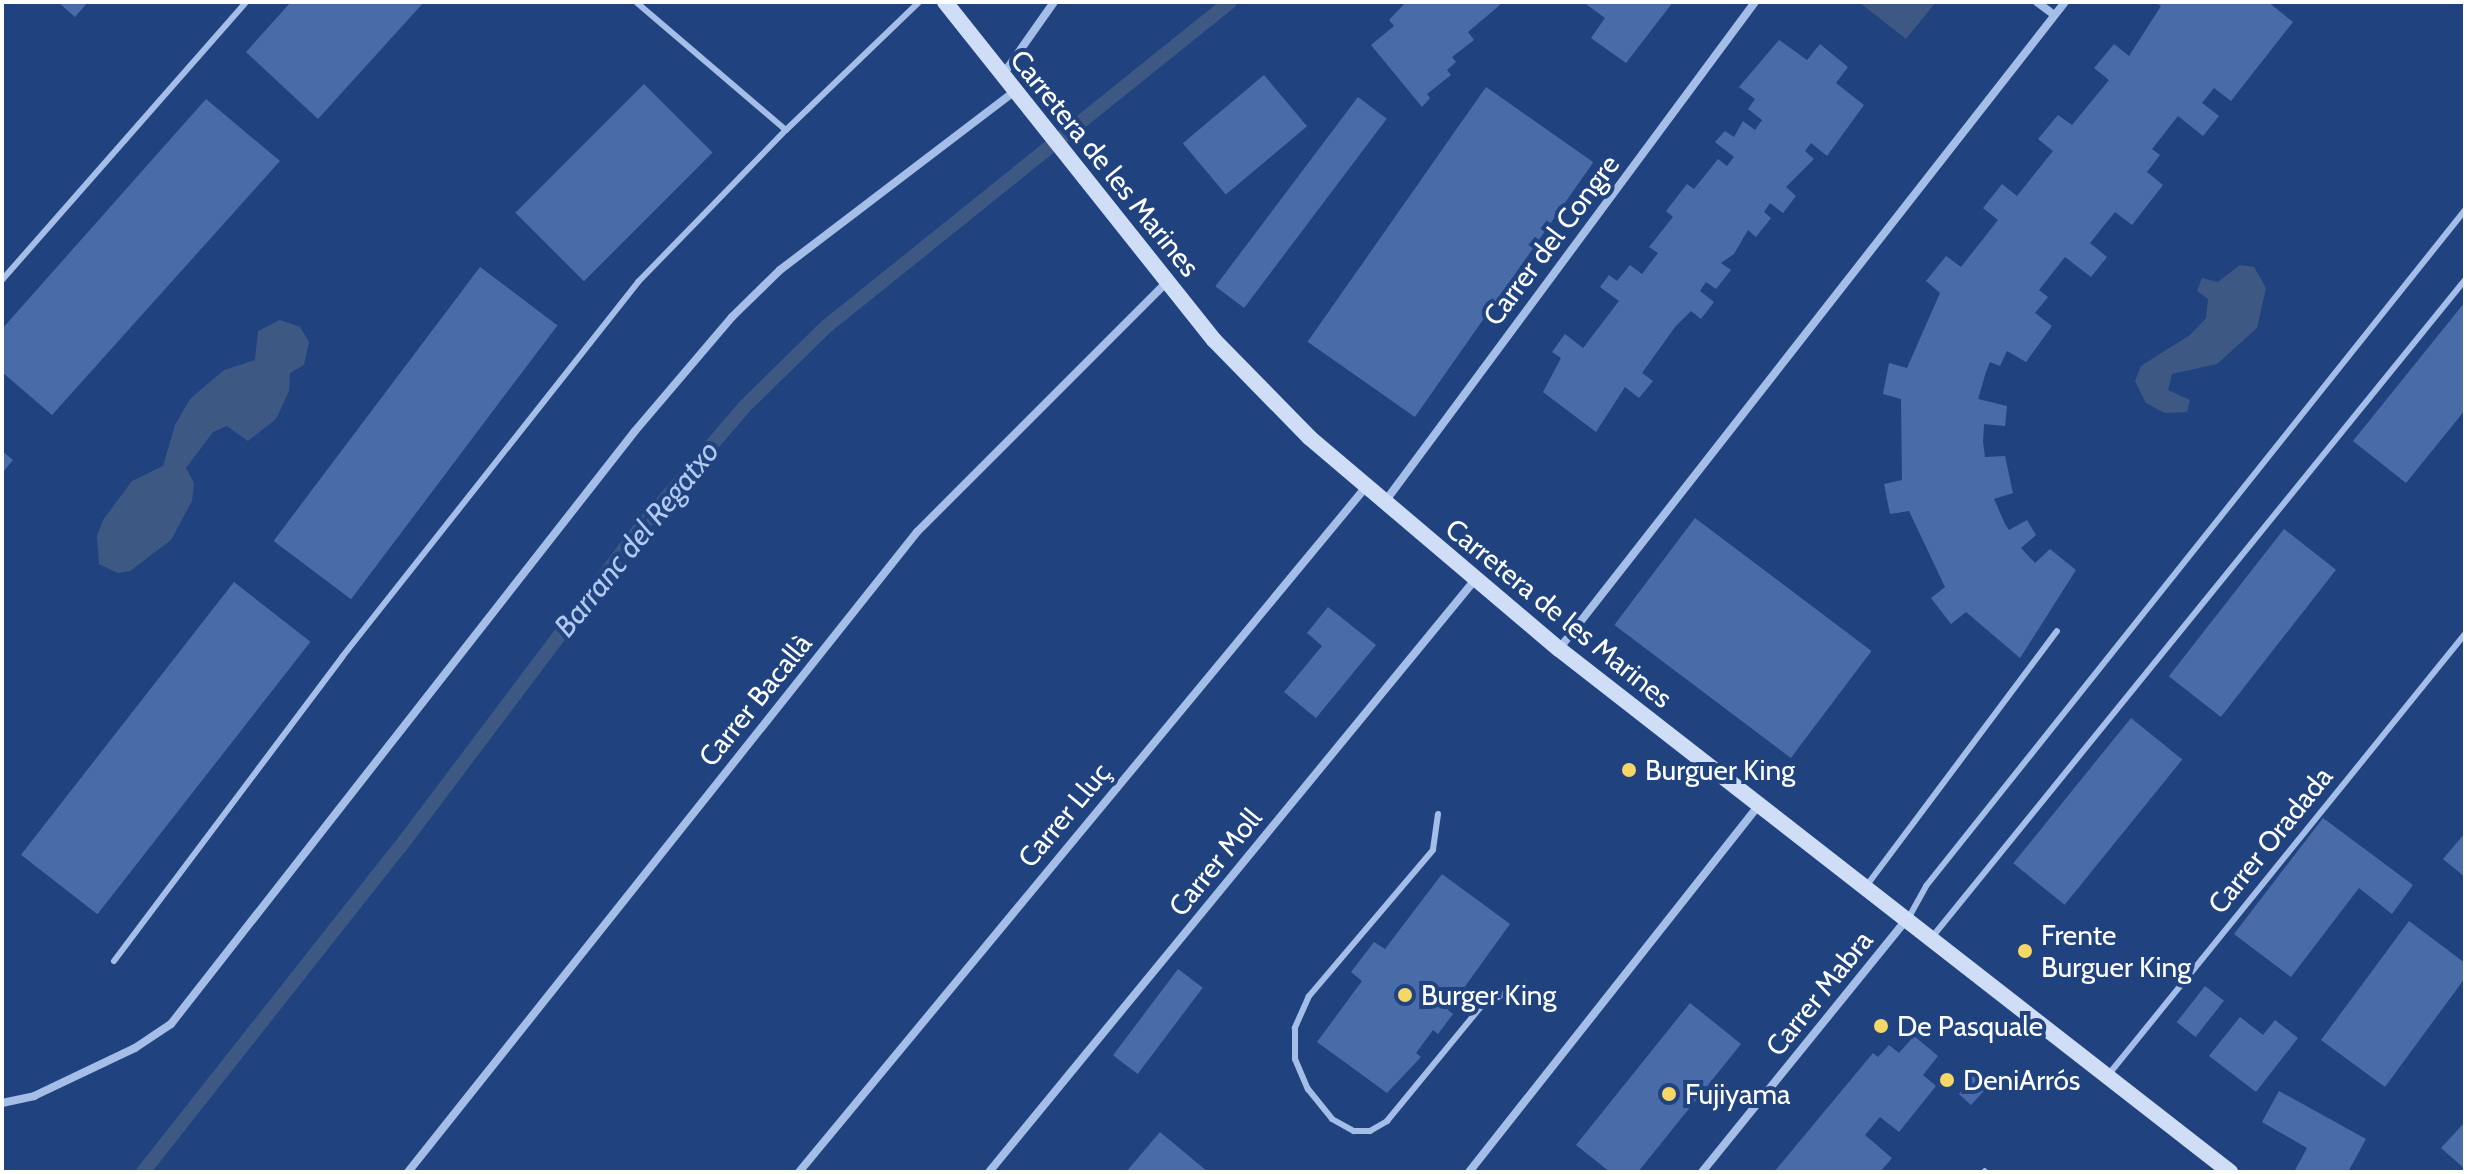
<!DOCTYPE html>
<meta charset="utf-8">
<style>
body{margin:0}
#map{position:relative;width:2467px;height:1174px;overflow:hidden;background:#204380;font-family:Cabin,sans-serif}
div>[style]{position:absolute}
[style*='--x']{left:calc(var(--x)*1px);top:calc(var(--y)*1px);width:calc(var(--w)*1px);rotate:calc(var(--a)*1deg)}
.water>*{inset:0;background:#3e5884}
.stream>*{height:14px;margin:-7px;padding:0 7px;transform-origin:7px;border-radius:7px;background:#3e5884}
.building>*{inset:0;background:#496ca9;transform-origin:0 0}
.service>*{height:6px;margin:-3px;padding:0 3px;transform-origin:3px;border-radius:3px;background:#a5bee8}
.minor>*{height:8px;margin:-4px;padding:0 4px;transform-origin:4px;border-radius:4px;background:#a5bee8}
.secondary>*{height:16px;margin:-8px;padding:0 8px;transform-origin:8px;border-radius:8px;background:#d0ddf6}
.dots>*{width:22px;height:22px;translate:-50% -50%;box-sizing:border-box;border:4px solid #204380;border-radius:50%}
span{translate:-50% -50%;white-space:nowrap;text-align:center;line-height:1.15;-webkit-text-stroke:8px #204380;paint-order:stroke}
.street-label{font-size:28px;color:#fff}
.poi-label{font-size:28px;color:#fff}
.left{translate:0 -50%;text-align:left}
.water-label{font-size:30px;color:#b1c8ef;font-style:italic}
.frame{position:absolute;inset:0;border:4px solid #fff;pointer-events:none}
</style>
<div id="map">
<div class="water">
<div style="clip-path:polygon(1859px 2px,1936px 2px,1906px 39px)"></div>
<div style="clip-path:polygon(2240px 265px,2254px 267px,2266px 288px,2257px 328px,2217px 364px,2172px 374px,2168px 390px,2190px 400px,2187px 412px,2165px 413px,2146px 403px,2135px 381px,2141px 366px,2190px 335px,2206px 318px,2208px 299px,2197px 291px,2202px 278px,2218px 282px)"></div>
<div style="clip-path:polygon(280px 320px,300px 327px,309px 342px,304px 365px,290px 373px,289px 391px,276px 419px,248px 441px,227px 426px,213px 432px,186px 468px,194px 483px,192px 501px,171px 540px,130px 571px,118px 573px,99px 564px,97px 536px,103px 520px,132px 481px,163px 466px,175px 425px,190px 399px,224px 370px,255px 360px,258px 331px)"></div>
</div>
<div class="stream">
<div style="--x:143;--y:1172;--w:414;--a:-51.7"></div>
<div style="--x:400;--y:847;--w:394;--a:-53"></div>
<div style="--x:637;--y:532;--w:167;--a:-49.4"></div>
<div style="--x:746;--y:405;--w:113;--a:-44.3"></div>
<div style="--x:827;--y:326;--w:517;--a:-38.8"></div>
</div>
<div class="building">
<div style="clip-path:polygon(58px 2px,88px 2px,75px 17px)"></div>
<div style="clip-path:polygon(291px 2px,424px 2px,318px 119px,246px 52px)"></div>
<div style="clip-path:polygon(1406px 2px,1501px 4px,1468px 32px,1474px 40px,1452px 57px,1456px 62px,1447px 70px,1451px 75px,1427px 94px,1430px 98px,1422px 107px,1371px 45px,1394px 26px,1389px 20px)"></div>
<div style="clip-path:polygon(1583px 2px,1673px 2px,1626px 63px,1591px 38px,1605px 18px)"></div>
<div style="clip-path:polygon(2155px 2px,2268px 2px,2293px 22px,2231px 101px,2214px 88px,2202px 103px,2219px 116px,2203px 136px,2178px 116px,2152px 149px,2160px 155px,2147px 172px,2163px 185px,2132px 225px,2115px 212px,2090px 243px,2107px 257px,2091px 277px,2065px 257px,2039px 290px,2048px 297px,2035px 313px,2052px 326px,2026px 362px,2007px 351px,2000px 366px,1990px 362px,1986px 372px,1978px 399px,2007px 406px,2005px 426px,1984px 424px,1983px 442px,1985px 457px,2005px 456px,2013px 493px,1994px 499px,2005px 524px,2009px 530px,2027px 520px,2036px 535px,2021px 548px,2035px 563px,2050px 549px,2076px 570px,2020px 658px,1966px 612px,1951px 624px,1931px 598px,1945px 587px,1909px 511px,1890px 514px,1884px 484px,1902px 480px,1901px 399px,1883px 394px,1889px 363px,1907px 368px,1940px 293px,1926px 281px,1946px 256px,1961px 267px,1998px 220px,1983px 208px,2002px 184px,2017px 196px,2053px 151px,2038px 139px,2058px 115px,2072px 125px,2109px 80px,2094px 68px,2114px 44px,2129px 56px,2161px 6px)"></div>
<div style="clip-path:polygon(1779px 40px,1807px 60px,1820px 44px,1848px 67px,1836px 83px,1864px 105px,1827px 156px,1811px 143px,1805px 151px,1814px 159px,1786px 187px,1796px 196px,1783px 213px,1770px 203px,1764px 212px,1771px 218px,1756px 237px,1748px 230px,1734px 254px,1721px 263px,1731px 270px,1716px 289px,1706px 282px,1700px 291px,1714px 302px,1701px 319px,1691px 311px,1675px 327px,1642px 373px,1653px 381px,1639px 398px,1625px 387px,1596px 432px,1543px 392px,1561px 358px,1552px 352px,1565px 334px,1583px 348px,1619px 301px,1600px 287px,1609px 275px,1617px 281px,1630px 265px,1642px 274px,1658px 253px,1649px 247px,1673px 217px,1666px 211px,1687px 184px,1694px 189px,1718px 159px,1727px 166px,1734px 157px,1715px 142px,1725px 131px,1734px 137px,1743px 121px,1755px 130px,1762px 120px,1748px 109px,1755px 99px,1739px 87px)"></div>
<div style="left:1264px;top:75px;width:67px;height:106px;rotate:50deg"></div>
<div style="left:644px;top:84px;width:97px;height:182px;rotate:45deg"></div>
<div style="left:1486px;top:87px;width:131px;height:311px;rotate:35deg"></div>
<div style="left:1358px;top:97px;width:36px;height:237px;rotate:37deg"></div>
<div style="clip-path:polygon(206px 99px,280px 161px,52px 415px,2px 372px,2px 329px)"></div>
<div style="left:480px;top:267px;width:97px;height:343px;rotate:37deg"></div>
<div style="clip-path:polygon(2465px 302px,2465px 410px,2406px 483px,2353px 441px)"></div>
<div style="clip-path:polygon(2px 451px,13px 460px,2px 473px)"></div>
<div style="left:1695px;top:518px;width:221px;height:134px;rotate:37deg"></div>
<div style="left:2284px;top:529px;width:66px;height:187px;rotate:38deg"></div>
<div style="left:234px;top:582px;width:97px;height:346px;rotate:38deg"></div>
<div style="clip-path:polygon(1328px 607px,1376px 645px,1316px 718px,1284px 692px,1322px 646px,1307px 633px)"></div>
<div style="left:2131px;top:718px;width:66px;height:187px;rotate:39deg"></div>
<div style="clip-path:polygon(2323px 818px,2413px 885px,2392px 914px,2359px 888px,2291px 977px,2234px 934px)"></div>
<div style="clip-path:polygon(2465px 833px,2465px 877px,2443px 859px)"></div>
<div style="clip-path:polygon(1442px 874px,1510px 924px,1448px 1010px,1453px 1014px,1438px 1034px,1433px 1030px,1416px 1053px,1421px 1057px,1387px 1093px,1317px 1042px,1362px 981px,1351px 972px,1374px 942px,1385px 949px)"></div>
<div style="clip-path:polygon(2409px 921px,2465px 963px,2465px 978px,2385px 1087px,2321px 1040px)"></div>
<div style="left:1178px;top:969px;width:31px;height:108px;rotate:37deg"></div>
<div style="left:2205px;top:986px;width:24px;height:46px;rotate:38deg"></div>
<div style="clip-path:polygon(1690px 1003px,1741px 1044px,1638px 1172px,1610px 1172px,1576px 1145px)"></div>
<div style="clip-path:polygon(2240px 1017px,2263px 1035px,2275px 1020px,2298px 1038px,2256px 1092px,2209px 1056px)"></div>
<div style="clip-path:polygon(1914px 1036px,1938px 1056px,1923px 1075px,1936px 1086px,1899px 1132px,1880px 1117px,1865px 1135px,1892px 1158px,1880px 1172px,1774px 1172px,1873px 1053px,1878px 1057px,1889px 1045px,1899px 1053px)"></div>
<div style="clip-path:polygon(1976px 1071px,1991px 1083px,1971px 1105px,1959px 1094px)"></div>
<div style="clip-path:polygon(2279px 1091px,2366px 1139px,2348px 1172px,2294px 1172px,2307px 1148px,2262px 1122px)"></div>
<div style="clip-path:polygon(2465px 1122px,2465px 1169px,2441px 1148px)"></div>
<div style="clip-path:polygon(1160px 1132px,1208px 1172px,1126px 1172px)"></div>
</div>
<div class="service">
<div style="--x:636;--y:2;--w:197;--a:40.5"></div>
<div style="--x:786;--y:130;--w:185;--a:-43.9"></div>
<div style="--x:2;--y:280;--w:370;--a:-48.7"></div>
<div style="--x:1438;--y:814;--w:36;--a:98"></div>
<div style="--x:1433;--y:850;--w:192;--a:130.3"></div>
<div style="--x:1309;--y:996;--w:35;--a:114"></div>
<div style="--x:1295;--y:1028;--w:31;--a:90"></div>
<div style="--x:1295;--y:1059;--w:33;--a:67"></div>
<div style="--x:1308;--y:1089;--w:38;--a:51"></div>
<div style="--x:1332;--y:1119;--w:25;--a:29"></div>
<div style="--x:1354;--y:1131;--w:16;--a:0"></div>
<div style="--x:1370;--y:1131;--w:20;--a:-30"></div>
<div style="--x:1387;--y:1121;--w:151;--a:-50.6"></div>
<div style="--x:1483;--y:1004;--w:47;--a:-25.5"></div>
<div style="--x:1867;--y:885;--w:317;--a:-53.2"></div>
<div style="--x:1909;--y:917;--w:35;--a:-61"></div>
<div style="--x:1926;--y:886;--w:865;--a:-51.43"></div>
<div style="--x:1933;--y:936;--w:845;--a:-50.96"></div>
<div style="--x:114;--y:961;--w:380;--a:-53.1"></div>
<div style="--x:342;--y:657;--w:478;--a:-51.7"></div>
<div style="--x:638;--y:282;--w:212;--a:-45.8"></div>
<div style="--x:2109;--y:1074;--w:566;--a:-51.02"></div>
<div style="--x:1984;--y:1172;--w:1;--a:-45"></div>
</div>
<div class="minor">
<div style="--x:2037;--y:2;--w:21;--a:37"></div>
<div style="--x:1002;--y:76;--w:90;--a:-54.9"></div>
<div style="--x:1384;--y:503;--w:623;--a:-53.48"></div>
<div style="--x:1559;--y:649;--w:821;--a:-51.97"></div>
<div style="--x:2;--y:1103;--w:33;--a:-12"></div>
<div style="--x:34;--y:1096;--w:112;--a:-25.4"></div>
<div style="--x:135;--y:1048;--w:43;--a:-33.7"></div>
<div style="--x:171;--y:1024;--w:753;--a:-51.96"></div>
<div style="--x:635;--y:431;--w:150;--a:-49.6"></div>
<div style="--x:732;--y:317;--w:67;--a:-44.4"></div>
<div style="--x:780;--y:270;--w:294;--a:-37.3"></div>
<div style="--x:408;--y:1172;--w:818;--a:-51.5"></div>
<div style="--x:917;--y:532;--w:354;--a:-45"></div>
<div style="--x:799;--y:1172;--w:888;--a:-50.39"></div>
<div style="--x:989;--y:1172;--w:765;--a:-50.63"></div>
<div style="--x:1469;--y:1172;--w:469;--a:-51.7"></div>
<div style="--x:1702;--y:1172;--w:327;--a:-51"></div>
</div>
<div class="secondary">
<div style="--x:945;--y:2;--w:432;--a:51.5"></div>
<div style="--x:1214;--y:340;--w:137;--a:45.6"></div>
<div style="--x:1310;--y:438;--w:326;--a:40.3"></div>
<div style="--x:1559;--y:649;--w:851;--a:37.93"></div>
</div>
<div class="dots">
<div style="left:1629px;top:770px;background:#f5d766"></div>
<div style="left:2025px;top:951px;background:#f5d766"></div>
<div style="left:1405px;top:995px;background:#f5d766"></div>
<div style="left:1881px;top:1026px;background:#f5d766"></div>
<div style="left:1947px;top:1080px;background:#f5d766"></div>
<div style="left:1669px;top:1094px;background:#f5d766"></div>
</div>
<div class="street-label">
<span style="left:1105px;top:163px;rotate:51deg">Carretera de les Marines</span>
<span style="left:1551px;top:240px;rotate:-53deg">Carrer del Congre</span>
<span style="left:1559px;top:613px;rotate:39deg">Carretera de les Marines</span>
<span style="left:755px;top:700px;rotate:-51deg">Carrer Bacallà</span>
<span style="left:1064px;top:815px;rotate:-50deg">Carrer Lluç</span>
<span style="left:2270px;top:840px;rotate:-51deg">Carrer Oradada</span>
<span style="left:1215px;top:862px;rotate:-51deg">Carrer Moll</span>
<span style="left:1819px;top:993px;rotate:-51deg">Carrer Mabra</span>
</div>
<div class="poi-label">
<span class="left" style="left:1645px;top:770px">Burguer King</span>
<span class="left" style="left:2041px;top:951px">Frente<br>Burguer King</span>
<span class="left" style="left:1421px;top:995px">Burger King</span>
<span class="left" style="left:1897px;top:1026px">De Pasquale</span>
<span class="left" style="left:1963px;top:1080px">DeniArrós</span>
<span class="left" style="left:1685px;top:1094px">Fujiyama</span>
</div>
<div class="water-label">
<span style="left:637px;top:539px;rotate:-51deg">Barranc del Regatxo</span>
</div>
<div class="frame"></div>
</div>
